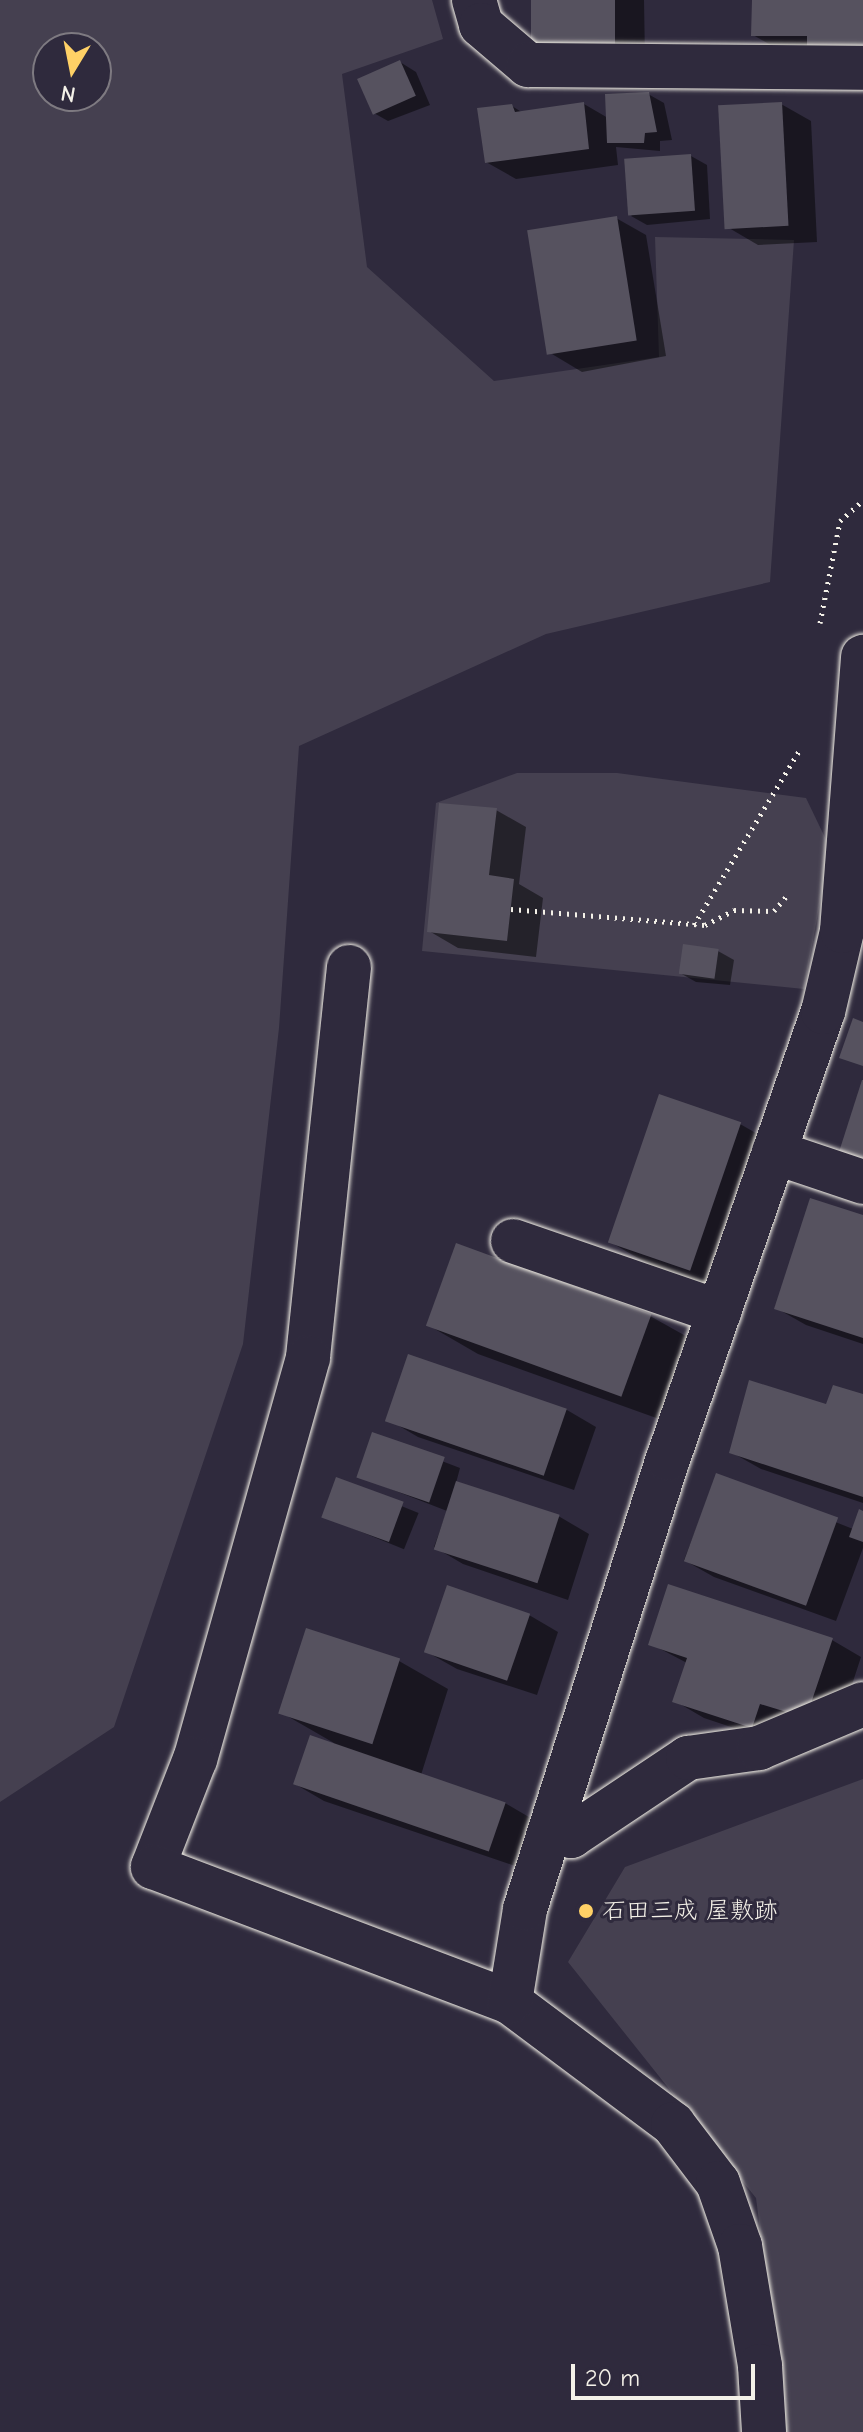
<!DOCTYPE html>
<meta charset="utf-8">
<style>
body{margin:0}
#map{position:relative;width:863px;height:2432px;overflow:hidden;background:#2f2a3d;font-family:"Comic Neue","Klee One",sans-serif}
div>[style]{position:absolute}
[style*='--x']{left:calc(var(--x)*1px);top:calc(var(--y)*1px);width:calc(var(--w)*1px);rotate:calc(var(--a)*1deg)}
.green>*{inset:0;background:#454050}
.shadow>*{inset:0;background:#0007;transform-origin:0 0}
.building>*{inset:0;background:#56525f;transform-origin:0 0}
.path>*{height:5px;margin-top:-2.5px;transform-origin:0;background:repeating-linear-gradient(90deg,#f4f1e8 0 2px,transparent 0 8px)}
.roads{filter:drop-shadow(0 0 2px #f4f1e8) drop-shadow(0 0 2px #f4f1e8)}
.minor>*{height:44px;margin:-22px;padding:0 22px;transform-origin:22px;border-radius:22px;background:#2f2a3d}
.dots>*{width:22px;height:22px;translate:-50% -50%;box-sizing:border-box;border:4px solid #2f2a3d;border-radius:50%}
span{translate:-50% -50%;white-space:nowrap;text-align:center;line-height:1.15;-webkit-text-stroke:6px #2f2a3d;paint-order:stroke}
.poi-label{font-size:24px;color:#f4f1e8}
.left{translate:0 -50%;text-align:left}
.north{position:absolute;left:32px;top:32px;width:80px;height:80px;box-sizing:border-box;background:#2f2a3d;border:2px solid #7e7a81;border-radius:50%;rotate:190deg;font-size:22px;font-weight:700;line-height:32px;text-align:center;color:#f4f1e8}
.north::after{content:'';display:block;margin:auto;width:28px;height:36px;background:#ffd166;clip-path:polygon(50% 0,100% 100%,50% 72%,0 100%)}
.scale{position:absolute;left:571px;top:2364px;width:184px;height:36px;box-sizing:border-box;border:4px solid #f4f1e8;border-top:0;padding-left:10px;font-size:24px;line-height:28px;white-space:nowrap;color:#f4f1e8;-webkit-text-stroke:6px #2f2a3d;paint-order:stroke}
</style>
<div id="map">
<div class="green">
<div style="clip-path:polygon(evenodd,0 0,432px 0,443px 39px,342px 74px,367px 267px,494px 381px,659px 357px,655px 237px,794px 240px,770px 582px,546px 634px,299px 746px,279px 1028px,243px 1344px,114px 1727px,0 1802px,0 0,48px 48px,96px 48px,96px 96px,48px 96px,48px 48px)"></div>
<div style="clip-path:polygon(517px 773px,617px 773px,806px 798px,830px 848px,804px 989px,422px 951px,436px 803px)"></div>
<div style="clip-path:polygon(863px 1779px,863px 2432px,786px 2432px,756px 2198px,568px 1962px,625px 1867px)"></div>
</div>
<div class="shadow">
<div style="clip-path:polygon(533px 0,644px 0,645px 60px)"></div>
<div style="clip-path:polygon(754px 0,863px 0,863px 51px,783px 52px,753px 35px)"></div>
<div style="clip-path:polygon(400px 62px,416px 72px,430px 105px,388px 121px,372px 112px)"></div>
<div style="clip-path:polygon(648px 94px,664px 103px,672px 140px,660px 141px,660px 151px,616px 147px,618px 165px,516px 179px,486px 162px,512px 106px,523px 113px,584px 104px,608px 118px)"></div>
<div style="clip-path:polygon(781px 104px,811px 121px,817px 242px,758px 245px,729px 228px)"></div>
<div style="clip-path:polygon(691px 156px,707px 165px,710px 219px,647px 225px,631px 216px)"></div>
<div style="clip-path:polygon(616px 218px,646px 235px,666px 356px,582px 372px,552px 354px)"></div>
<div style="clip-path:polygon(496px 810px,526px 827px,519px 884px,543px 898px,536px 957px,458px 948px,429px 931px)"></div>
<div style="clip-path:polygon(718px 951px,734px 960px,730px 985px,696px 982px,680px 973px)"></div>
<div style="clip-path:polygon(661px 1097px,740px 1124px,789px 1152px,740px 1299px,659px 1270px,610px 1242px)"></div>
<div style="clip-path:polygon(863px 1217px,863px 1344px,806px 1325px,776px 1308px)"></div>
<div style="clip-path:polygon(650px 1316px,700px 1344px,673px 1424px,478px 1354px,428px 1325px)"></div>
<div style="clip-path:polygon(410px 1357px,567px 1410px,596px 1427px,574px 1490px,418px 1437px,389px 1420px)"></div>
<div style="clip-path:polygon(863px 1397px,863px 1503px,761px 1469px,731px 1452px,827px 1407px)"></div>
<div style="clip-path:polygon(374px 1435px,460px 1468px,456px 1483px,560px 1517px,589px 1534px,568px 1600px,463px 1564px,434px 1547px,447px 1511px,360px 1477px)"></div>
<div style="clip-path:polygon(717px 1475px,853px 1529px,863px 1513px,863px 1548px,836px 1621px,714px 1577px,684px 1560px)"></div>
<div style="left:337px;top:1480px;width:88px;height:39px;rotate:22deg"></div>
<div style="clip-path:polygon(529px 1615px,558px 1632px,537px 1695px,457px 1669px,427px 1652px)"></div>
<div style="clip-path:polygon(832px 1640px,861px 1657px,836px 1734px,782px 1744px,704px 1718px,675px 1701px,687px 1663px,651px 1644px)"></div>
<div style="clip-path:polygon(399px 1661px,448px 1689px,421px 1775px,505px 1803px,534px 1820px,518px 1867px,324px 1801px,295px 1784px,334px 1743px,282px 1713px)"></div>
</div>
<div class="building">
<div style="left:531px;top:0;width:84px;height:46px"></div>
<div style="clip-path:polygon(752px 0,863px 0,863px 53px,807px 52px,807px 36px,751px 36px)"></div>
<div style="left:400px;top:60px;width:39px;height:47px;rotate:66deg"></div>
<div style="clip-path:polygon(649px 92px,657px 132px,645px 133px,644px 143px,607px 143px,605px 94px)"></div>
<div style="clip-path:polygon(584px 102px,589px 149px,485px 163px,477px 108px,512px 104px,515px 112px)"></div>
<div style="left:782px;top:102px;width:124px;height:64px;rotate:87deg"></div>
<div style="left:691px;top:154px;width:57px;height:67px;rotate:86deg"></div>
<div style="left:617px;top:216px;width:126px;height:91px;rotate:81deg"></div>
<div style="clip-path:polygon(439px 803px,497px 808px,489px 875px,514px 879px,507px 941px,427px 932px)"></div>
<div style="left:683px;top:944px;width:36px;height:30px;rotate:8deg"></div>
<div style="clip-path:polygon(853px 1018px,863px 1022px,863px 1066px,839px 1058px)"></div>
<div style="clip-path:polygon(862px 1080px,863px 1080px,863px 1160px,839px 1152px)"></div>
<div style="left:659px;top:1094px;width:87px;height:157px;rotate:19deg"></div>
<div style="clip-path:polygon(810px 1198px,863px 1215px,863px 1338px,774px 1309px)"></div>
<div style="left:456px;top:1243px;width:208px;height:88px;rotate:20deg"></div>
<div style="left:408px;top:1354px;width:168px;height:71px;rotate:19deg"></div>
<div style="clip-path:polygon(749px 1380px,826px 1404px,833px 1385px,863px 1394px,863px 1497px,729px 1453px)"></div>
<div style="left:372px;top:1432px;width:77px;height:48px;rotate:19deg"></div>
<div style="left:716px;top:1473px;width:130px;height:94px;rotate:20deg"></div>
<div style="left:336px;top:1477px;width:72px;height:43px;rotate:20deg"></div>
<div style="left:456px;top:1481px;width:109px;height:72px;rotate:18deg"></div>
<div style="clip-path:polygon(859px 1509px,863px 1511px,863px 1542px,849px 1537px)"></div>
<div style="clip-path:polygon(668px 1584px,833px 1638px,806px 1718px,760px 1704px,752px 1728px,672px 1702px,687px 1658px,648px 1645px)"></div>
<div style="left:447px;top:1585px;width:88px;height:71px;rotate:19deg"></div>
<div style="left:306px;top:1628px;width:99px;height:90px;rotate:18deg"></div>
<div style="left:310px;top:1735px;width:207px;height:52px;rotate:19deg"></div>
</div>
<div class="path">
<div style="--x:820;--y:623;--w:104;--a:-78.9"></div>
<div style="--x:840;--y:521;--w:31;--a:-42"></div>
<div style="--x:511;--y:909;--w:195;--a:4.7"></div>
<div style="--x:705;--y:925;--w:33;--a:-27"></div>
<div style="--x:734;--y:910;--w:40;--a:1.4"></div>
<div style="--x:774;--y:911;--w:23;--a:-50"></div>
<div style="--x:694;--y:925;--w:203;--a:-58.9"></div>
</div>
<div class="roads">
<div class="minor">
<div style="--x:474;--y:0;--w:26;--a:74"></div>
<div style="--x:481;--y:25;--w:62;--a:40.4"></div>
<div style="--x:528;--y:65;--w:335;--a:0.5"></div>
<div style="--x:349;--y:967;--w:393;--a:96"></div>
<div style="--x:308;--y:1358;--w:417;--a:105.7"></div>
<div style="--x:195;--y:1759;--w:116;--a:111.3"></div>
<div style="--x:153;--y:1867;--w:382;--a:20.7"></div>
<div style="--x:510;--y:2002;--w:204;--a:36.8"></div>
<div style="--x:673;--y:2124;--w:74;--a:52.7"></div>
<div style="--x:718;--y:2183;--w:67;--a:70.8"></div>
<div style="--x:740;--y:2246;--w:122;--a:80.5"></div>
<div style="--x:760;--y:2366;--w:66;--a:86.5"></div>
<div style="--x:774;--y:1152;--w:94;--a:18.6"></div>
<div style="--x:513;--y:1241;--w:218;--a:19"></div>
<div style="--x:550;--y:1831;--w:22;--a:13"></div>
<div style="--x:571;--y:1836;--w:141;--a:-33.7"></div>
<div style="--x:688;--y:1758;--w:72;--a:-8"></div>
<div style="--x:759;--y:1748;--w:113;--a:-22.9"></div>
<div style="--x:510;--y:2002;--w:94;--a:-80.8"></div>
<div style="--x:525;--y:1909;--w:472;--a:-72.4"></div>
<div style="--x:668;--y:1459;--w:473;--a:-70.9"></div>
<div style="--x:823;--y:1012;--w:83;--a:-76.8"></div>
<div style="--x:842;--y:931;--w:275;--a:-85.6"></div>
</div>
</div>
<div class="dots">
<div style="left:586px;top:1911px;background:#ffd166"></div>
</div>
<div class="poi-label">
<span class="left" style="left:602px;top:1911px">石田三成 屋敷跡</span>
</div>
<div class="north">N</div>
<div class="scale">20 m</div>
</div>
